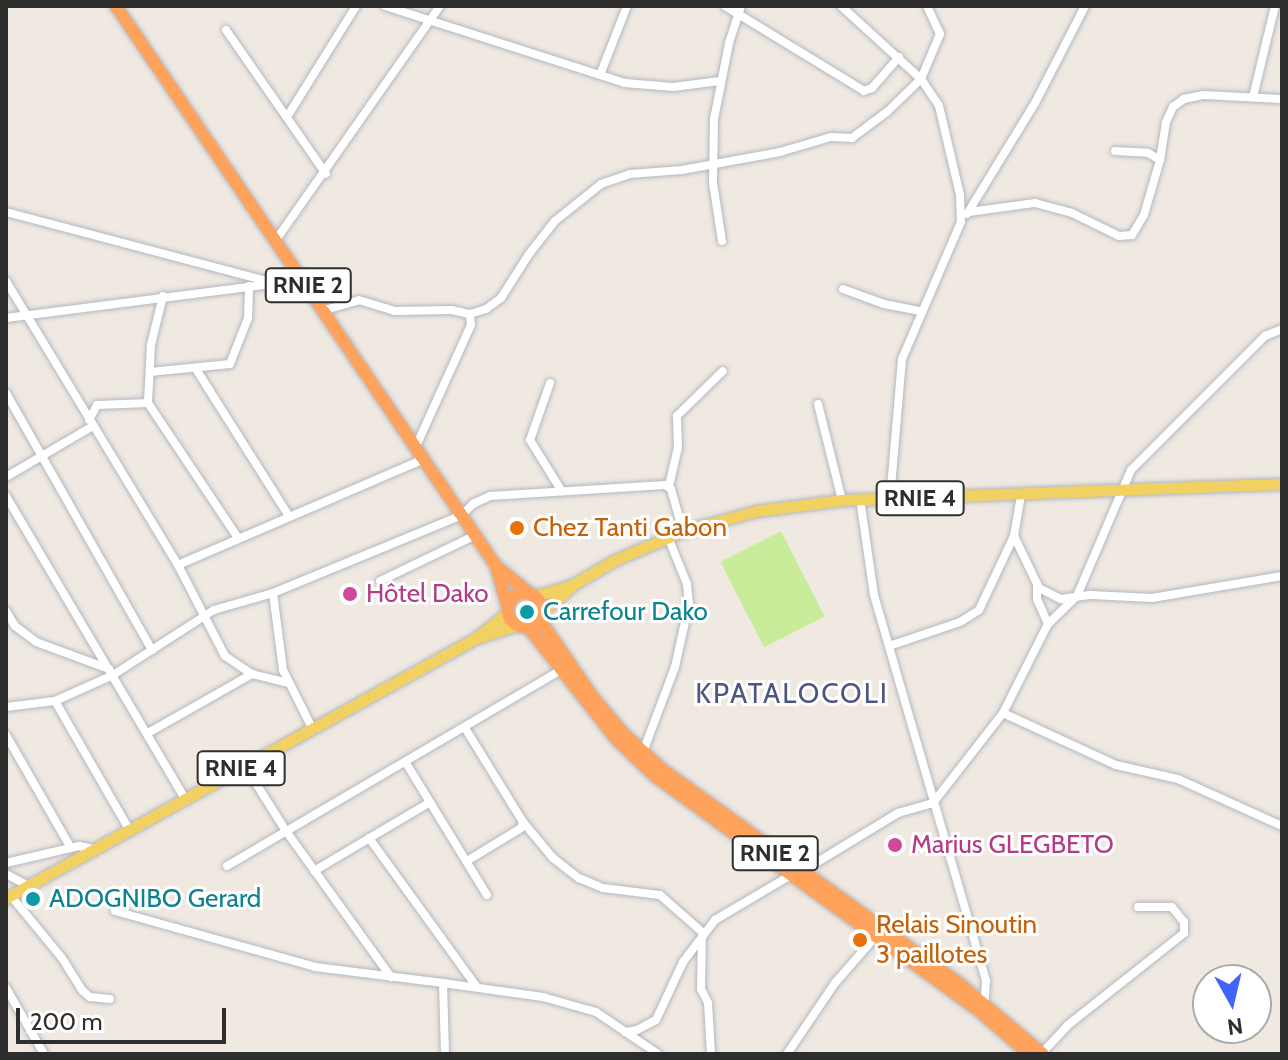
<!DOCTYPE html>
<meta charset="utf-8">
<style>
body{margin:0}
#map{position:relative;width:1288px;height:1060px;overflow:hidden;background:#efe9e1;font-family:Cabin,sans-serif}
div>[style]{position:absolute}
[style*='--x']{left:calc(var(--x)*1px);top:calc(var(--y)*1px);width:calc(var(--w)*1px);rotate:calc(var(--a)*1deg)}
.pitch>*{inset:0;background:#c9ec9a;transform-origin:0 0}
.roads{filter:drop-shadow(0 0 2px #b4b7c1) drop-shadow(0 0 2px #b4b7c1)}
.minor>*{height:8px;margin:-4px;padding:0 4px;transform-origin:4px;border-radius:4px;background:#fff}
.major>*{height:11px;margin:-5.5px;padding:0 5.5px;transform-origin:5.5px;border-radius:5.5px;background:#f2d163}
.highway>*{height:12px;margin:-6px;padding:0 6px;transform-origin:6px;border-radius:6px;background:#ffa35c}
.highway>.ring{margin:-6px;padding:0;box-sizing:content-box;background:none;border:12px solid #ffa35c;border-radius:50%}
.dots>*{width:22px;height:22px;translate:-50% -50%;box-sizing:border-box;border:4px solid #fff;border-radius:50%}
span{translate:-50% -50%;white-space:nowrap;text-align:center;line-height:1.15;-webkit-text-stroke:6px #fff;paint-order:stroke}
.shield-label span{padding:2px 6px;background:#fff;border:2px solid;border-radius:6px;-webkit-text-stroke-width:0}
.shield-label{font-size:24px;color:#2e2e2e;font-weight:700}
.food-label{font-size:26px;color:#c56008}
.left{translate:0 -50%;text-align:left}
.hotel-label{font-size:26px;color:#b23c85}
.culture-label{font-size:26px;color:#0d838f}
.neighbourhood-label{font-size:28px;color:#4d5680;letter-spacing:2px}
.frame{position:absolute;inset:0;border:8px solid #2e2e2e;pointer-events:none}
.north{position:absolute;left:1192px;top:964px;width:80px;height:80px;box-sizing:border-box;background:#fff;border:2px solid #ababab;border-radius:50%;rotate:172deg;font-size:22px;font-weight:700;line-height:32px;text-align:center;color:#2e2e2e}
.north::after{content:'';display:block;margin:auto;width:28px;height:36px;background:#4264fb;clip-path:polygon(50% 0,100% 100%,50% 72%,0 100%)}
.scale{position:absolute;left:16px;top:1008px;width:210px;height:36px;box-sizing:border-box;border:4px solid #2e2e2e;border-top:0;padding-left:10px;font-size:24px;line-height:28px;white-space:nowrap;color:#2e2e2e;-webkit-text-stroke:6px #fff;paint-order:stroke}
</style>
<div id="map">
<div class="pitch">
<div style="left:781px;top:531px;width:96px;height:68px;rotate:63deg"></div>
</div>
<div class="roads">
<div class="minor">
<div style="--x:385;--y:6;--w:252;--a:17.8"></div>
<div style="--x:625;--y:83;--w:48;--a:4.8"></div>
<div style="--x:673;--y:87;--w:47;--a:-7.3"></div>
<div style="--x:725;--y:6;--w:163;--a:31.4"></div>
<div style="--x:864;--y:91;--w:9;--a:-21"></div>
<div style="--x:872;--y:88;--w:41;--a:-48.9"></div>
<div style="--x:841;--y:6;--w:108;--a:42.4"></div>
<div style="--x:921;--y:79;--w:32;--a:56"></div>
<div style="--x:939;--y:106;--w:91;--a:76.7"></div>
<div style="--x:960;--y:195;--w:27;--a:88"></div>
<div style="--x:961;--y:222;--w:149;--a:113.3"></div>
<div style="--x:902;--y:359;--w:141;--a:94.9"></div>
<div style="--x:226;--y:30;--w:175;--a:55.2"></div>
<div style="--x:600;--y:75;--w:74;--a:-68.6"></div>
<div style="--x:1253;--y:97;--w:94;--a:-76.4"></div>
<div style="--x:287;--y:117;--w:131;--a:-58.1"></div>
<div style="--x:1115;--y:151;--w:33;--a:3"></div>
<div style="--x:1148;--y:153;--w:14;--a:30"></div>
<div style="--x:6;--y:212;--w:278;--a:14.8"></div>
<div style="--x:275;--y:283;--w:32;--a:4"></div>
<div style="--x:969;--y:212;--w:67;--a:-7.8"></div>
<div style="--x:1035;--y:203;--w:38;--a:15"></div>
<div style="--x:1072;--y:213;--w:52;--a:26.1"></div>
<div style="--x:1119;--y:236;--w:13;--a:-4"></div>
<div style="--x:1132;--y:235;--w:23;--a:-59"></div>
<div style="--x:1144;--y:215;--w:57;--a:-73.8"></div>
<div style="--x:1160;--y:160;--w:38;--a:-81"></div>
<div style="--x:1166;--y:122;--w:17;--a:-65"></div>
<div style="--x:1173;--y:107;--w:14;--a:-36"></div>
<div style="--x:1184;--y:99;--w:19;--a:-12"></div>
<div style="--x:1203;--y:95;--w:79;--a:2.9"></div>
<div style="--x:967;--y:214;--w:130;--a:-58.5"></div>
<div style="--x:1035;--y:103;--w:109;--a:-62.7"></div>
<div style="--x:276;--y:240;--w:286;--a:-55"></div>
<div style="--x:722;--y:241;--w:59;--a:-98.8"></div>
<div style="--x:713;--y:183;--w:64;--a:-89.1"></div>
<div style="--x:714;--y:119;--w:77;--a:-78.8"></div>
<div style="--x:729;--y:43;--w:39;--a:-72"></div>
<div style="--x:6;--y:281;--w:332;--a:58.8"></div>
<div style="--x:178;--y:565;--w:102;--a:62.7"></div>
<div style="--x:225;--y:656;--w:32;--a:34"></div>
<div style="--x:252;--y:674;--w:37;--a:14"></div>
<div style="--x:843;--y:289;--w:44;--a:20.1"></div>
<div style="--x:884;--y:304;--w:37;--a:11"></div>
<div style="--x:163;--y:296;--w:50;--a:103.8"></div>
<div style="--x:151;--y:345;--w:58;--a:93"></div>
<div style="--x:148;--y:403;--w:162;--a:56.3"></div>
<div style="--x:325;--y:310;--w:35;--a:-16"></div>
<div style="--x:359;--y:300;--w:37;--a:17"></div>
<div style="--x:394;--y:311;--w:58;--a:-1"></div>
<div style="--x:452;--y:310;--w:18;--a:13"></div>
<div style="--x:470;--y:314;--w:11;--a:85"></div>
<div style="--x:471;--y:325;--w:133;--a:114.4"></div>
<div style="--x:470;--y:314;--w:17;--a:-17"></div>
<div style="--x:486;--y:309;--w:19;--a:-36"></div>
<div style="--x:501;--y:298;--w:52;--a:-57.5"></div>
<div style="--x:529;--y:254;--w:42;--a:-51.8"></div>
<div style="--x:555;--y:221;--w:59;--a:-38.8"></div>
<div style="--x:601;--y:184;--w:31;--a:-19"></div>
<div style="--x:630;--y:174;--w:52;--a:-4.4"></div>
<div style="--x:682;--y:170;--w:100;--a:-10.4"></div>
<div style="--x:780;--y:152;--w:53;--a:-16.4"></div>
<div style="--x:831;--y:137;--w:21;--a:3"></div>
<div style="--x:852;--y:138;--w:45;--a:-36.9"></div>
<div style="--x:888;--y:111;--w:46;--a:-44.1"></div>
<div style="--x:921;--y:79;--w:49;--a:-67.1"></div>
<div style="--x:940;--y:34;--w:31;--a:-115"></div>
<div style="--x:6;--y:318;--w:266;--a:-7.3"></div>
<div style="--x:196;--y:369;--w:174;--a:57.7"></div>
<div style="--x:150;--y:372;--w:80;--a:-5.7"></div>
<div style="--x:230;--y:364;--w:49;--a:-68.6"></div>
<div style="--x:248;--y:318;--w:32;--a:-88"></div>
<div style="--x:550;--y:383;--w:60;--a:109.3"></div>
<div style="--x:530;--y:440;--w:59;--a:58.2"></div>
<div style="--x:6;--y:393;--w:296;--a:60.4"></div>
<div style="--x:818;--y:404;--w:99;--a:76"></div>
<div style="--x:89;--y:420;--w:17;--a:-62"></div>
<div style="--x:97;--y:405;--w:51;--a:-2.2"></div>
<div style="--x:6;--y:477;--w:101;--a:-30.4"></div>
<div style="--x:669;--y:486;--w:39;--a:-77"></div>
<div style="--x:678;--y:448;--w:32;--a:-92"></div>
<div style="--x:677;--y:416;--w:64;--a:-44.4"></div>
<div style="--x:6;--y:496;--w:353;--a:59.4"></div>
<div style="--x:860;--y:499;--w:97;--a:81.7"></div>
<div style="--x:874;--y:595;--w:402;--a:73.8"></div>
<div style="--x:986;--y:981;--w:28;--a:94"></div>
<div style="--x:1014;--y:536;--w:58;--a:64.3"></div>
<div style="--x:1039;--y:588;--w:25;--a:27"></div>
<div style="--x:1061;--y:599;--w:30;--a:-8"></div>
<div style="--x:1091;--y:595;--w:61;--a:2.8"></div>
<div style="--x:1152;--y:598;--w:132;--a:-9.6"></div>
<div style="--x:178;--y:565;--w:268;--a:-23.3"></div>
<div style="--x:380;--y:581;--w:106;--a:-25.6"></div>
<div style="--x:1037;--y:584;--w:15;--a:90"></div>
<div style="--x:1037;--y:599;--w:27;--a:66"></div>
<div style="--x:273;--y:593;--w:78;--a:82.6"></div>
<div style="--x:283;--y:670;--w:65;--a:63.4"></div>
<div style="--x:6;--y:611;--w:17;--a:59"></div>
<div style="--x:15;--y:626;--w:26;--a:37"></div>
<div style="--x:36;--y:642;--w:78;--a:20.3"></div>
<div style="--x:889;--y:646;--w:75;--a:-18.7"></div>
<div style="--x:960;--y:622;--w:22;--a:-32"></div>
<div style="--x:979;--y:610;--w:82;--a:-64.7"></div>
<div style="--x:1014;--y:536;--w:42;--a:-80.3"></div>
<div style="--x:55;--y:701;--w:150;--a:60"></div>
<div style="--x:6;--y:707;--w:49;--a:-7"></div>
<div style="--x:55;--y:701;--w:64;--a:-24.1"></div>
<div style="--x:113;--y:675;--w:120;--a:-32.8"></div>
<div style="--x:214;--y:610;--w:61;--a:-16.1"></div>
<div style="--x:273;--y:593;--w:204;--a:-22.4"></div>
<div style="--x:462;--y:515;--w:16;--a:-45"></div>
<div style="--x:473;--y:504;--w:19;--a:-25"></div>
<div style="--x:490;--y:496;--w:175;--a:-3.6"></div>
<div style="--x:665;--y:485;--w:7;--a:34"></div>
<div style="--x:671;--y:489;--w:44;--a:74.1"></div>
<div style="--x:1003;--y:713;--w:124;--a:24.7"></div>
<div style="--x:1116;--y:765;--w:64;--a:12.7"></div>
<div style="--x:1178;--y:779;--w:114;--a:24.3"></div>
<div style="--x:465;--y:728;--w:110;--a:58.3"></div>
<div style="--x:523;--y:822;--w:6;--a:108"></div>
<div style="--x:521;--y:828;--w:63;--a:148.6"></div>
<div style="--x:148;--y:733;--w:120;--a:-29.6"></div>
<div style="--x:6;--y:735;--w:130;--a:60.1"></div>
<div style="--x:643;--y:752;--w:91;--a:-69.4"></div>
<div style="--x:675;--y:667;--w:65;--a:-77.5"></div>
<div style="--x:689;--y:604;--w:20;--a:-96"></div>
<div style="--x:687;--y:584;--w:51;--a:-112"></div>
<div style="--x:406;--y:763;--w:155;--a:58.5"></div>
<div style="--x:245;--y:766;--w:77;--a:57.8"></div>
<div style="--x:286;--y:831;--w:180;--a:54.3"></div>
<div style="--x:523;--y:822;--w:47;--a:50.2"></div>
<div style="--x:553;--y:858;--w:33;--a:38"></div>
<div style="--x:579;--y:878;--w:26;--a:23"></div>
<div style="--x:603;--y:888;--w:57;--a:7"></div>
<div style="--x:660;--y:895;--w:56;--a:41.4"></div>
<div style="--x:702;--y:932;--w:57;--a:91"></div>
<div style="--x:701;--y:989;--w:16;--a:63"></div>
<div style="--x:708;--y:1003;--w:51;--a:86.6"></div>
<div style="--x:369;--y:838;--w:184;--a:54.1"></div>
<div style="--x:6;--y:863;--w:75;--a:-13.1"></div>
<div style="--x:79;--y:846;--w:16;--a:11"></div>
<div style="--x:227;--y:866;--w:386;--a:-30.4"></div>
<div style="--x:314;--y:871;--w:135;--a:-30.7"></div>
<div style="--x:801;--y:872;--w:114;--a:-31.3"></div>
<div style="--x:898;--y:813;--w:36;--a:-16"></div>
<div style="--x:933;--y:803;--w:114;--a:-52.1"></div>
<div style="--x:1003;--y:713;--w:100;--a:-63.2"></div>
<div style="--x:1048;--y:624;--w:40;--a:-44"></div>
<div style="--x:1077;--y:596;--w:137;--a:-66.8"></div>
<div style="--x:1131;--y:470;--w:190;--a:-45"></div>
<div style="--x:1265;--y:336;--w:18;--a:-22"></div>
<div style="--x:6;--y:874;--w:26;--a:28"></div>
<div style="--x:11;--y:896;--w:80;--a:50.6"></div>
<div style="--x:62;--y:958;--w:39;--a:58"></div>
<div style="--x:83;--y:991;--w:9;--a:41"></div>
<div style="--x:90;--y:997;--w:20;--a:6"></div>
<div style="--x:115;--y:911;--w:208;--a:15.6"></div>
<div style="--x:315;--y:967;--w:129;--a:7.1"></div>
<div style="--x:6;--y:988;--w:76;--a:60.1"></div>
<div style="--x:625;--y:1032;--w:12;--a:-9"></div>
<div style="--x:637;--y:1030;--w:21;--a:-28"></div>
<div style="--x:656;--y:1020;--w:64;--a:-65"></div>
<div style="--x:683;--y:962;--w:53;--a:-52.7"></div>
<div style="--x:715;--y:920;--w:88;--a:-30.6"></div>
<div style="--x:1042;--y:1053;--w:38;--a:-47"></div>
<div style="--x:1068;--y:1025;--w:148;--a:-38.4"></div>
<div style="--x:1184;--y:933;--w:11;--a:-90"></div>
<div style="--x:1184;--y:922;--w:19;--a:-129"></div>
<div style="--x:1172;--y:907;--w:34;--a:180"></div>
<div style="--x:445;--y:1054;--w:71;--a:-91.6"></div>
<div style="--x:443;--y:983;--w:101;--a:8"></div>
<div style="--x:543;--y:997;--w:55;--a:15.8"></div>
<div style="--x:596;--y:1012;--w:75;--a:34.1"></div>
<div style="--x:787;--y:1054;--w:86;--a:-55.9"></div>
<div style="--x:835;--y:983;--w:62;--a:-48.9"></div>
</div>
<div class="major">
<div style="--x:535;--y:596;--w:36;--a:-16"></div>
<div style="--x:542;--y:612;--w:43;--a:-41.2"></div>
<div style="--x:574;--y:584;--w:48;--a:-30.3"></div>
<div style="--x:615;--y:560;--w:74;--a:-23.1"></div>
<div style="--x:683;--y:531;--w:76;--a:-15.3"></div>
<div style="--x:756;--y:511;--w:87;--a:-7.3"></div>
<div style="--x:842;--y:500;--w:440;--a:-2.1"></div>
<div style="--x:480;--y:637;--w:39;--a:-18"></div>
<div style="--x:6;--y:898;--w:537;--a:-28.95"></div>
<div style="--x:476;--y:638;--w:41;--a:-39.1"></div>
</div>
<div class="highway">
<div style="--x:116;--y:6;--w:677;--a:55.84"></div>
<div style="--x:496;--y:566;--w:43;--a:39.3"></div>
<div style="--x:496;--y:566;--w:44;--a:74.1"></div>
<div class="ring" style="left:508px;top:593px;width:22px;height:22px"></div>
<div style="--x:540;--y:620;--w:92;--a:55.6"></div>
<div style="--x:592;--y:696;--w:50;--a:49.9"></div>
<div style="--x:624;--y:734;--w:53;--a:42.7"></div>
<div style="--x:663;--y:770;--w:367;--a:35.8"></div>
<div style="--x:961;--y:985;--w:107;--a:40.1"></div>
<div style="--x:528;--y:627;--w:144;--a:51.8"></div>
<div style="--x:617;--y:740;--w:54;--a:43.5"></div>
<div style="--x:656;--y:777;--w:396;--a:35.9"></div>
<div style="--x:977;--y:1009;--w:69;--a:40.9"></div>
</div>
</div>
<div class="dots">
<div style="left:517px;top:528px;background:#e8710a"></div>
<div style="left:350px;top:594px;background:#d1479c"></div>
<div style="left:527px;top:612px;background:#0f9aa8"></div>
<div style="left:895px;top:845px;background:#d1479c"></div>
<div style="left:33px;top:899px;background:#0f9aa8"></div>
<div style="left:860px;top:940px;background:#e8710a"></div>
</div>
<div class="shield-label">
<span style="left:308px;top:285px">RNIE 2</span>
<span style="left:920px;top:498px">RNIE 4</span>
<span style="left:241px;top:768px">RNIE 4</span>
<span style="left:775px;top:853px">RNIE 2</span>
</div>
<div class="food-label">
<span class="left" style="left:533px;top:528px">Chez Tanti Gabon</span>
<span class="left" style="left:876px;top:940px">Relais Sinoutin<br>3 paillotes</span>
</div>
<div class="hotel-label">
<span class="left" style="left:366px;top:594px">Hôtel Dako</span>
<span class="left" style="left:911px;top:845px">Marius GLEGBETO</span>
</div>
<div class="culture-label">
<span class="left" style="left:543px;top:612px">Carrefour Dako</span>
<span class="left" style="left:49px;top:899px">ADOGNIBO Gerard</span>
</div>
<div class="neighbourhood-label">
<span style="left:792px;top:693px">KPATALOCOLI</span>
</div>
<div class="frame"></div>
<div class="north">N</div>
<div class="scale">200 m</div>
</div>
